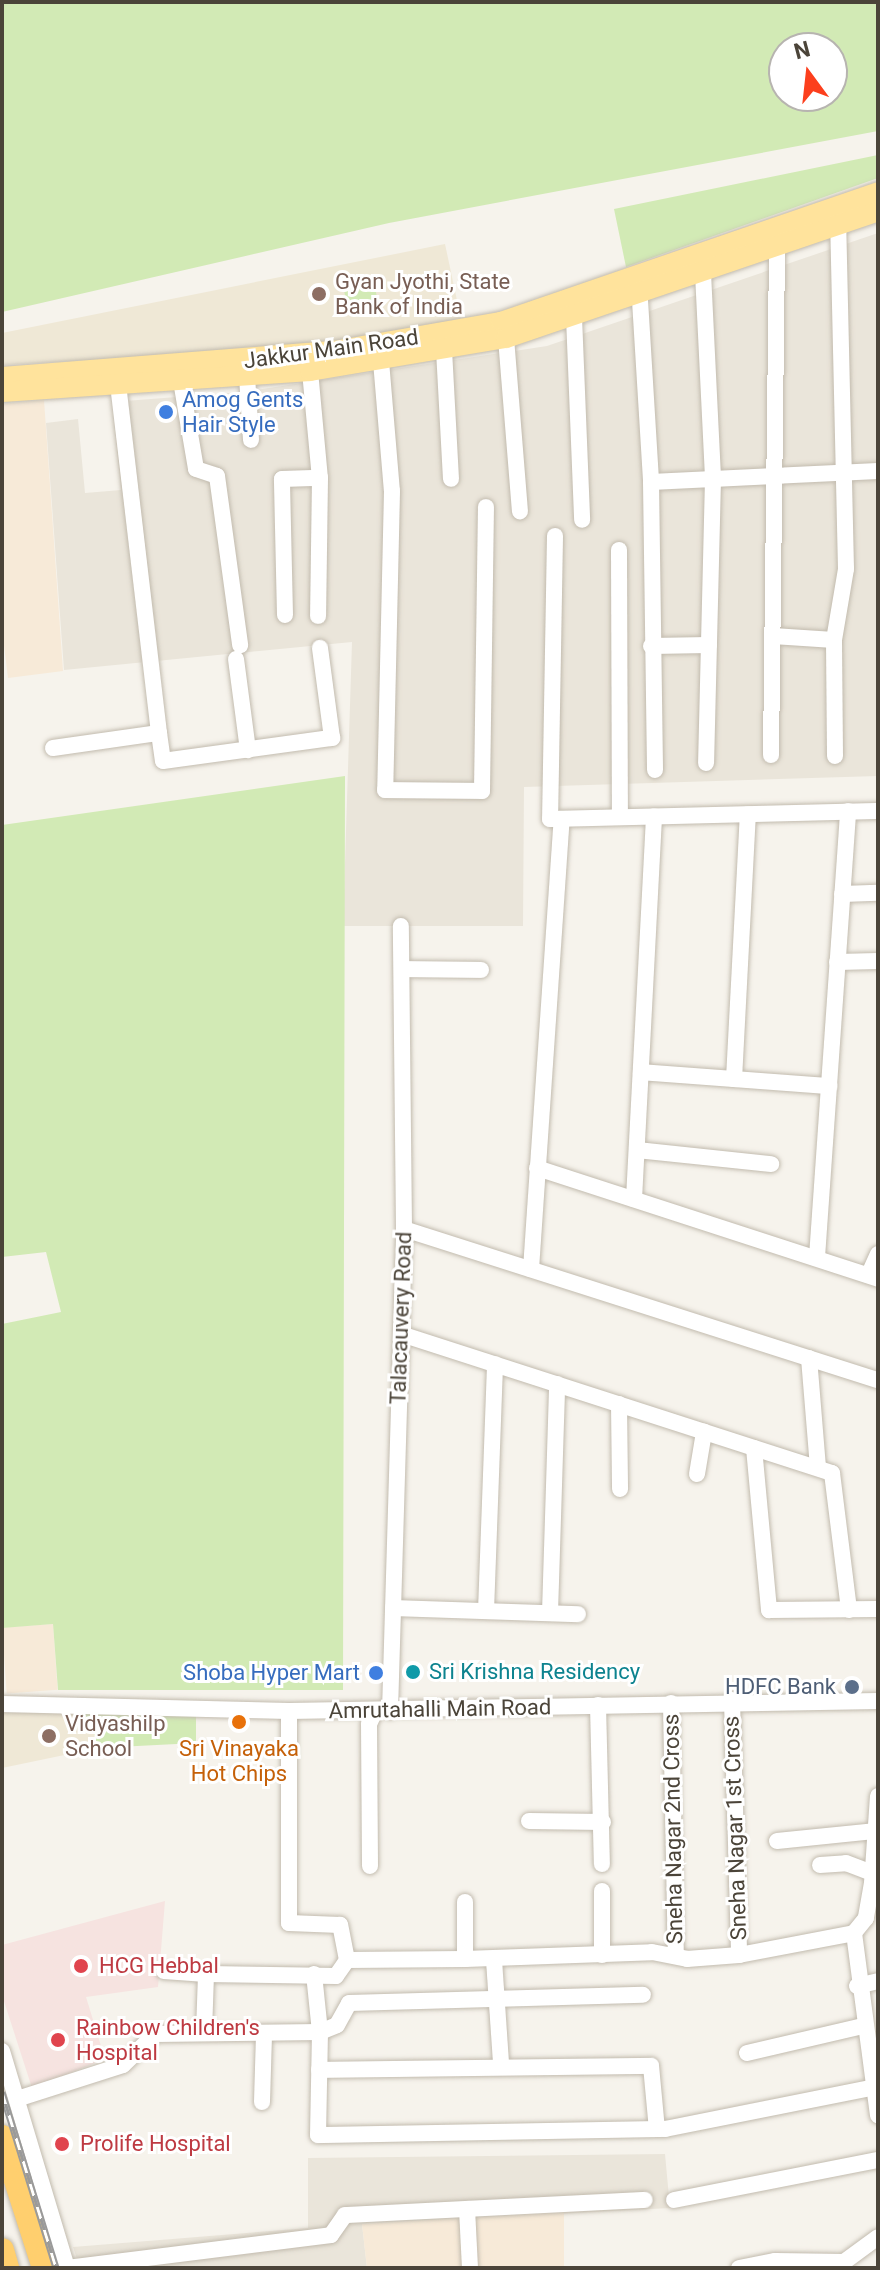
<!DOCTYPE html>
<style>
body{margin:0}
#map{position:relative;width:880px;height:2270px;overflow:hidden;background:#f6f3ec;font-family:Roboto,sans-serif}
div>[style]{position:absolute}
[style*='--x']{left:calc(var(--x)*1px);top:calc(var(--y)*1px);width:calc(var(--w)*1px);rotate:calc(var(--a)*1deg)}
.residential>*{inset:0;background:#eae5da}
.commercial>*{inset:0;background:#f7ead8;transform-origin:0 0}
.education>*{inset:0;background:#efe8d6}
.medical>*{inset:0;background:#f6e3e0}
.green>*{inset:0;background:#d2eab5;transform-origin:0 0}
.roads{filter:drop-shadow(0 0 2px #c2bbae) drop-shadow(0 0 2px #c2bbae)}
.minor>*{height:16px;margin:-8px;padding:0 8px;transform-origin:8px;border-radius:8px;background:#fff}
.major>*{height:20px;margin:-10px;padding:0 10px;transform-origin:10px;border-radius:10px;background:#ffe39c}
.highway>*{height:24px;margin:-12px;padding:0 12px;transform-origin:12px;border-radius:12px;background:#ffcf6e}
.rail>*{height:7px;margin-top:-3.5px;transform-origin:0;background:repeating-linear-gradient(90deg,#fff 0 12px,#9a9a9a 0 24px);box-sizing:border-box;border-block:2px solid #9a9a9a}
.dots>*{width:22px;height:22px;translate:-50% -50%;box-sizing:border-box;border:4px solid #fff;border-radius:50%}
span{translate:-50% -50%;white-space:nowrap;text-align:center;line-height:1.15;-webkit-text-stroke:6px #fff;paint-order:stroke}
.education-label{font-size:22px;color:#785e54}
.left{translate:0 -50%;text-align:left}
.street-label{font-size:22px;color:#4b4439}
.shop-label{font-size:22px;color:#366cbe}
.right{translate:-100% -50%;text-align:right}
.culture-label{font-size:22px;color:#0d838f}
.service-label{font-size:22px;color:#4e5e75}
.food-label{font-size:22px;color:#c56008}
.health-label{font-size:22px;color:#be3a42}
.frame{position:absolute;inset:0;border:4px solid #4b4439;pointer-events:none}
.north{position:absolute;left:768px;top:32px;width:80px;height:80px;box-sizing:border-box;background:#fff;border:2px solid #b7b4b0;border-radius:50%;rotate:345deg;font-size:22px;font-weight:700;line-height:32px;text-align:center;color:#4b4439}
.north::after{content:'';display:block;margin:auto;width:28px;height:36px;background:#fc3f1d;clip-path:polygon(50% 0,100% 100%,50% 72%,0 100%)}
</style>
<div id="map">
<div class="residential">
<div style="clip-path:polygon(878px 233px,878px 776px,524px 787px,523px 926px,343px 926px,352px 642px,64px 670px,46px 423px,78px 419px,85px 493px,121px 490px,112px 402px,242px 392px,547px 346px)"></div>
<div style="clip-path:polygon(665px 2154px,670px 2208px,362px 2224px,367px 2268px,80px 2268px,73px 2247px,308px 2228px,308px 2158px)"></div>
</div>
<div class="commercial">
<div style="clip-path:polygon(44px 400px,63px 671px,8px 678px,2px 629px,2px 404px)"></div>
<div style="left:53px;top:1624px;width:66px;height:51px;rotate:86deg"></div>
<div style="clip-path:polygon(564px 2212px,564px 2268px,367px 2268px,362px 2224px)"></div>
</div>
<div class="education">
<div style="clip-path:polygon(445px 244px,461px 319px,336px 346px,2px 365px,2px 333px)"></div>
<div style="clip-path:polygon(74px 1711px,91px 1722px,98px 1748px,2px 1768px,2px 1713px)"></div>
</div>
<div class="medical">
<div style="clip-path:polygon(165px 1901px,158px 1987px,86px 1997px,105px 2059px,32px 2088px,2px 1995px,2px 1945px)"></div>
</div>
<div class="green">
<div style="clip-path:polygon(evenodd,2px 2px,878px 2px,878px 131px,389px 223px,2px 312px,2px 2px,832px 48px,832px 96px,784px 96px,784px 48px,832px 48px)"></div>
<div style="clip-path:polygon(878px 155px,878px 178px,626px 267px,614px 209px)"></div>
<div style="left:374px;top:282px;width:26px;height:31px;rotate:79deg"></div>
<div style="clip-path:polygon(345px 776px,343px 1690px,58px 1690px,53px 1624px,2px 1628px,2px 1324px,61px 1312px,46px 1252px,2px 1257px,2px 825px)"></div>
<div style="clip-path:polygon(74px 1711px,196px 1716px,196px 1743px,98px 1748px,91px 1722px,77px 1725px)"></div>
</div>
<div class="roads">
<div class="minor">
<div style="--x:703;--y:273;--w:206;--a:87.2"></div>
<div style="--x:713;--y:479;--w:284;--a:91.4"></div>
<div style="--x:639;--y:284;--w:198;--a:86.5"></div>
<div style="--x:651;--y:482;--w:288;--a:89.2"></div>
<div style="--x:574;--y:317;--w:203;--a:87.7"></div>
<div style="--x:506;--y:338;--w:174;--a:85.4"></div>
<div style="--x:444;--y:350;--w:129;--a:86.9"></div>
<div style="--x:381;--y:361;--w:130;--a:85.2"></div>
<div style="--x:392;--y:491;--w:299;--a:91.3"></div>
<div style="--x:385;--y:790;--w:97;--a:0.6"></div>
<div style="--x:482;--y:791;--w:284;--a:-89.2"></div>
<div style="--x:310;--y:371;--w:107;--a:84.7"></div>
<div style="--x:320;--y:478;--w:138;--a:90.8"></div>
<div style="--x:247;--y:376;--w:64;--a:86.4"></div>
<div style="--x:181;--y:381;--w:89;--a:80.3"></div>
<div style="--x:196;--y:469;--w:22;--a:18"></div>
<div style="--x:217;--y:476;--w:171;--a:82.2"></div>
<div style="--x:651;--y:482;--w:227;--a:-2.8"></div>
<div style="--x:555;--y:536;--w:283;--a:91"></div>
<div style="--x:550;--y:819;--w:328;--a:-1.4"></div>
<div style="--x:619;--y:550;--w:267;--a:89.8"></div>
<div style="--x:285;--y:615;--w:136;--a:-91.3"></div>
<div style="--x:282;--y:479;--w:38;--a:-2"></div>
<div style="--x:773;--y:636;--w:61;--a:3.8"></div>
<div style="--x:651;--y:646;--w:58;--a:-1"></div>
<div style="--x:236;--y:659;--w:92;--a:82.5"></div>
<div style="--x:159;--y:733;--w:28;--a:82"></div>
<div style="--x:163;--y:761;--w:171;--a:-7.8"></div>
<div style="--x:332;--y:738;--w:91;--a:-97.6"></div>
<div style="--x:53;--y:748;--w:107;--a:-8.1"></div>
<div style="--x:159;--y:733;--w:351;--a:-96.7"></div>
<div style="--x:771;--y:755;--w:507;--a:-89.32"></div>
<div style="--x:835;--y:756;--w:116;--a:-90.5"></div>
<div style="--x:834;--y:640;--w:72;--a:-80.4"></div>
<div style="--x:846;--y:569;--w:344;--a:-91.3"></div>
<div style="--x:842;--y:894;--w:36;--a:-2"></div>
<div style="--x:837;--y:962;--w:41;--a:-1.4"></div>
<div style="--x:404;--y:969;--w:77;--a:0.7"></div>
<div style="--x:641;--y:1072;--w:189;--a:4.3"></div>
<div style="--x:734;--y:1079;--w:265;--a:-87"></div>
<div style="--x:637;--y:1150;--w:135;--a:6"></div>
<div style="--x:537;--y:1168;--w:359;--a:18"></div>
<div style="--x:634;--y:1199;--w:383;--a:-87"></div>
<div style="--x:404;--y:1229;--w:497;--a:17.7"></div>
<div style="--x:817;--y:1257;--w:447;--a:-86"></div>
<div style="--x:531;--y:1269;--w:451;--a:-86.1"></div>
<div style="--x:869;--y:1274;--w:22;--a:-66"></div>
<div style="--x:401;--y:1334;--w:453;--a:17.9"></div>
<div style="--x:832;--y:1473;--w:138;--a:82.9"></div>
<div style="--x:809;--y:1358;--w:109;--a:85.3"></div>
<div style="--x:619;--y:1404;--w:85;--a:89.3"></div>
<div style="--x:754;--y:1448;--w:163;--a:84.7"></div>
<div style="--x:769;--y:1610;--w:109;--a:-0.5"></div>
<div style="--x:697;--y:1474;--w:43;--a:-80.5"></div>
<div style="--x:393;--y:1608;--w:185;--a:1.9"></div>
<div style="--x:486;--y:1611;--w:247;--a:-87.9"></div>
<div style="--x:550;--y:1613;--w:229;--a:-88.2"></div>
<div style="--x:732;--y:1700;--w:255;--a:88.4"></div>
<div style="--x:671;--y:1703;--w:253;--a:88.9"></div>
<div style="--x:2;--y:1704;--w:287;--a:1.4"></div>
<div style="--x:289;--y:1711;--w:589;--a:-0.97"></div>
<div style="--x:598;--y:1705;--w:159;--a:88.6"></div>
<div style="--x:390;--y:1711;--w:482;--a:-88.3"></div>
<div style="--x:404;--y:1229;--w:303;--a:-90.6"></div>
<div style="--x:878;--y:1796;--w:87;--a:93.9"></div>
<div style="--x:872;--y:1883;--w:36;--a:100"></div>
<div style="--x:866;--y:1918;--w:19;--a:129"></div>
<div style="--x:854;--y:1933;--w:184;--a:82.5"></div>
<div style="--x:529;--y:1821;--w:74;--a:0.8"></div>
<div style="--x:777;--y:1841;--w:100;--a:-5.8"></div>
<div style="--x:820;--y:1865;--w:26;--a:-4"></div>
<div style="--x:846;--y:1863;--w:28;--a:21"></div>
<div style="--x:370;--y:1866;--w:142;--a:-90.4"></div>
<div style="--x:369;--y:1724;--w:14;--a:-65"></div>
<div style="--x:465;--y:1902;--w:57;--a:90"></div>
<div style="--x:465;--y:1959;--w:187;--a:-2.1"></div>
<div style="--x:652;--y:1952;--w:36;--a:11"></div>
<div style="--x:687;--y:1959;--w:52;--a:-4.4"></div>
<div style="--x:739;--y:1955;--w:117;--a:-10.8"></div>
<div style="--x:602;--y:1955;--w:64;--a:-90"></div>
<div style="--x:347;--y:1960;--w:118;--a:-0.5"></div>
<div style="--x:494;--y:1960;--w:104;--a:86.1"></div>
<div style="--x:164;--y:1971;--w:42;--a:4.1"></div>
<div style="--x:314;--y:1974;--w:58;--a:84.1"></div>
<div style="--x:320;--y:2032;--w:103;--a:91.1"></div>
<div style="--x:318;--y:2135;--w:347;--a:-1"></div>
<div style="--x:665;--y:2129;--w:214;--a:-11.3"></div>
<div style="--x:857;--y:1986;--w:22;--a:-13"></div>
<div style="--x:204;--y:2032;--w:58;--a:-88"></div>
<div style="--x:206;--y:1974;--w:130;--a:0.9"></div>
<div style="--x:336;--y:1976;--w:19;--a:-55"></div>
<div style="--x:347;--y:1960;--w:36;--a:-101"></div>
<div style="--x:340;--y:1925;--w:51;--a:-177.8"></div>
<div style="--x:289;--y:1923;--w:212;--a:-90"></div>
<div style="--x:2;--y:2051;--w:227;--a:73.3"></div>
<div style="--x:747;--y:2053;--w:119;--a:-13.1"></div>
<div style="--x:319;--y:2070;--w:332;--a:-0.7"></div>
<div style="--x:651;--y:2066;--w:63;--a:84.6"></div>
<div style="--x:17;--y:2099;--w:111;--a:-17.8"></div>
<div style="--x:123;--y:2065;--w:45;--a:-44.1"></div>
<div style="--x:155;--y:2034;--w:165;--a:-0.7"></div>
<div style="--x:320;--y:2032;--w:18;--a:-22"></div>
<div style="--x:337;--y:2025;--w:25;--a:-61"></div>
<div style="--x:349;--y:2003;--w:294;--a:-1.6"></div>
<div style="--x:262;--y:2102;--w:68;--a:-88.3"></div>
<div style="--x:674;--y:2200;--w:208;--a:-11.1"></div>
<div style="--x:467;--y:2209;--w:59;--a:87.1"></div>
<div style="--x:67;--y:2268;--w:266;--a:-7.1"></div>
<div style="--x:331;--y:2235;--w:24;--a:-55"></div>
<div style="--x:345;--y:2215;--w:300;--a:-2.9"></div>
<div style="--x:739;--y:2268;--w:37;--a:-11"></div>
<div style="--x:775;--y:2261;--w:69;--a:0.8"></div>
<div style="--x:844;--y:2262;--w:42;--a:-36.3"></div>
</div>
<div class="major">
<div style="--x:2;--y:377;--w:334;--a:-4.5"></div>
<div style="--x:335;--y:351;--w:169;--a:-9.9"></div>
<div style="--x:501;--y:322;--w:399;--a:-19"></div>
<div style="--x:2;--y:392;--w:309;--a:-3.9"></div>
<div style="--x:310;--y:371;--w:199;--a:-9.6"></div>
<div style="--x:506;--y:338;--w:393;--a:-18.8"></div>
</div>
<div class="highway">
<div style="--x:2;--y:2137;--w:138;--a:72.2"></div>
<div style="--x:2;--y:2250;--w:19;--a:74"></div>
</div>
</div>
<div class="rail">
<div style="--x:2;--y:2092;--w:184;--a:72.9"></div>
</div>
<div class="dots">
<div style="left:319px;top:294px;background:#8d6e63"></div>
<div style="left:166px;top:412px;background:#3f7fe0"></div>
<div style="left:413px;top:1672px;background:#0f9aa8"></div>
<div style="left:376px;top:1673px;background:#3f7fe0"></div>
<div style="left:852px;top:1687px;background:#5c6f8a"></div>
<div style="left:239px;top:1722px;background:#e8710a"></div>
<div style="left:49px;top:1736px;background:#8d6e63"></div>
<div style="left:81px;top:1966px;background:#e0444e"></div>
<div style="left:58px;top:2040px;background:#e0444e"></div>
<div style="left:62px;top:2144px;background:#e0444e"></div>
</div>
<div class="education-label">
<span class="left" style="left:335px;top:294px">Gyan Jyothi, State<br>Bank of India</span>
<span class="left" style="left:65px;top:1736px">Vidyashilp<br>School</span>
</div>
<div class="street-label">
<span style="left:331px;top:349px;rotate:-8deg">Jakkur Main Road</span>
<span style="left:401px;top:1318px;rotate:-88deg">Talacauvery Road</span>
<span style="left:440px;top:1709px;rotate:-1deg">Amrutahalli Main Road</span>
<span style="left:735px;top:1828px;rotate:-92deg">Sneha Nagar 1st Cross</span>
<span style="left:673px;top:1829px;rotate:-91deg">Sneha Nagar 2nd Cross</span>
</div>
<div class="shop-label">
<span class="left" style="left:182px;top:412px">Amog Gents<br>Hair Style</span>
<span class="right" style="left:360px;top:1673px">Shoba Hyper Mart</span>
</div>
<div class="culture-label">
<span class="left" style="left:429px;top:1672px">Sri Krishna Residency</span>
</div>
<div class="service-label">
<span class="right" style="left:836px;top:1687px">HDFC Bank</span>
</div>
<div class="food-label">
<span style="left:239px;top:1761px">Sri Vinayaka<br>Hot Chips</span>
</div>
<div class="health-label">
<span class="left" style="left:99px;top:1966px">HCG Hebbal</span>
<span class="left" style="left:76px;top:2040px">Rainbow Children's<br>Hospital</span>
<span class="left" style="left:80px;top:2144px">Prolife Hospital</span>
</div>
<div class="frame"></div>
<div class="north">N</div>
</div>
